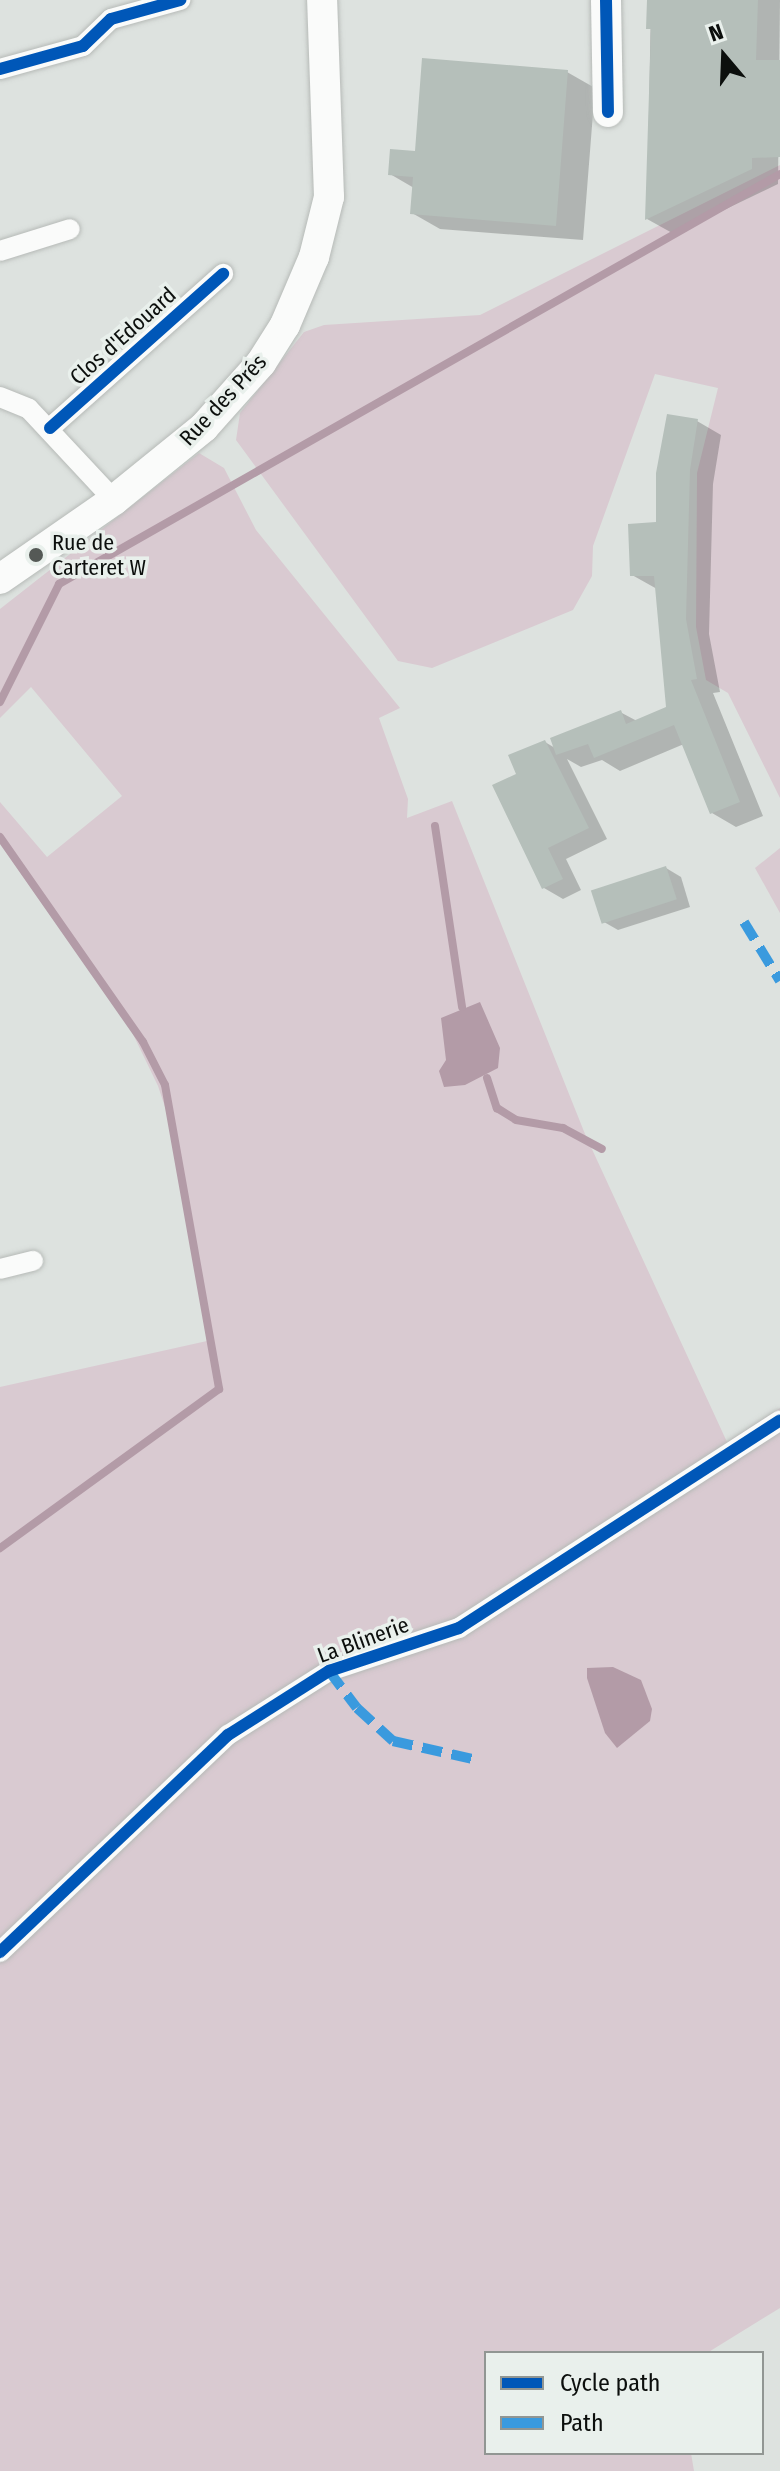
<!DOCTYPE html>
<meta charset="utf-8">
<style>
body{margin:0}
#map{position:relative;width:780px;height:2471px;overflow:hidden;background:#dde2df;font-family:"Fira Sans Condensed",sans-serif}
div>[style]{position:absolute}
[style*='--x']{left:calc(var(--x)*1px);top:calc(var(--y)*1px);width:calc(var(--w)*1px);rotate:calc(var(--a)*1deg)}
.green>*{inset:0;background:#d9cad1}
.water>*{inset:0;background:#b39ba7}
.shadow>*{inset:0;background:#0003}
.stream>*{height:8px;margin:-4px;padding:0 4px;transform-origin:4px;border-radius:4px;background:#b39ba7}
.building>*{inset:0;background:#b5bfba;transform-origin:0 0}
.roads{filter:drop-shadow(0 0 2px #b6bab7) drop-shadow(0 0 2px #b6bab7)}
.street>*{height:20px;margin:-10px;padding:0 10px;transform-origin:10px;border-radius:10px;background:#fafbfa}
.secondary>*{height:30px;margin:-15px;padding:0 15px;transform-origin:15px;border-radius:15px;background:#fafbfa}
.quiet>*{height:10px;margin-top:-5px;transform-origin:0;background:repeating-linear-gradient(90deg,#3a9ade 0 20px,transparent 0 30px)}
.cycleway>*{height:12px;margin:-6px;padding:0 6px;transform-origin:6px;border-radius:6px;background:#0057b8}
.dots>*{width:22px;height:22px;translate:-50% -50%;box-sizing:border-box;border:4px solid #e9f0ec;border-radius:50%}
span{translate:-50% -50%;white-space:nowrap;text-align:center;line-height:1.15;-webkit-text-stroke:7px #e9f0ec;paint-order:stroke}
.street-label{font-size:22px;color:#0c0f0d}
.poi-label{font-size:22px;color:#0c0f0d}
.left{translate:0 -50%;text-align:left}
.legend{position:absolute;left:484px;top:2351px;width:280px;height:104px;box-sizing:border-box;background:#e9f0ec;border:2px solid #919693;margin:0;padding:10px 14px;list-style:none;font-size:24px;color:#0c0f0d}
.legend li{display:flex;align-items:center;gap:16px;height:40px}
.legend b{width:40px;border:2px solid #919693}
.north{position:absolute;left:684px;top:16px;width:80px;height:80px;-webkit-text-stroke:6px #e9f0ec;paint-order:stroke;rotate:341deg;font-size:22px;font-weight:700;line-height:32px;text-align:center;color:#0c0f0d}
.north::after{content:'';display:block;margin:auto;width:28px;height:36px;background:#0c0f0d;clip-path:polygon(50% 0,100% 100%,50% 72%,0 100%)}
</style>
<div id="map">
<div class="green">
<div style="clip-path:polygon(780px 165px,780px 798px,728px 693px,706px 680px,696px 627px,697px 473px,718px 388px,655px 374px,593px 546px,592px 576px,573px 610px,432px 668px,398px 661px,236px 440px,240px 413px,304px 332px,324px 325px,480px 315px)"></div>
<div style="clip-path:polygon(199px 453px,224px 468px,256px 530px,400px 708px,379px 718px,408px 799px,407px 818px,452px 801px,585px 1134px,727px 1442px,780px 1408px,780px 2308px,707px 2353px,486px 2353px,486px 2453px,691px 2453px,694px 2471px,0 2471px,0 1387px,207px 1341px,172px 1128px,158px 1086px,130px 1028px,0 844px,0 802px,47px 857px,122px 796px,31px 687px,0 718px,0 609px)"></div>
<div style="clip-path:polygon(780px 848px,780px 913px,755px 868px)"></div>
</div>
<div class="water">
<div style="clip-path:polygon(480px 1002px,500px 1048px,498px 1068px,465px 1085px,444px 1087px,439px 1071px,446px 1060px,441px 1018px)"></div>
<div style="clip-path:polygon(613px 1667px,641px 1680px,652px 1709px,650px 1721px,617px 1748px,605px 1733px,587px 1678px,587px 1668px)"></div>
</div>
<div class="shadow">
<div style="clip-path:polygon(651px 0,780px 0,778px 184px,674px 234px,647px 219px)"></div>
<div style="clip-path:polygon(567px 72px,595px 88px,583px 240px,440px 229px,412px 213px,414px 188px,390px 174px,417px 153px)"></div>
<div style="clip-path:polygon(697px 421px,721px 435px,713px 484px,709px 634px,720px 692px,713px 693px,763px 816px,736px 827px,712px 813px,684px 744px,620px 771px,602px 760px,581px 767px,567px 759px,607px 839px,566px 859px,581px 890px,563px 899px,544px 888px,518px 775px,545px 742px,555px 748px,620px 712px,637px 721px,668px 708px,657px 589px,632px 575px,658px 524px)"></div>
<div style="clip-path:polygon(666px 868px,681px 877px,690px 907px,618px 930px,604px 922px)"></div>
</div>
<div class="stream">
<div style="--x:0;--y:702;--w:132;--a:-63.4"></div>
<div style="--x:59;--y:584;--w:829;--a:-29.62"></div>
<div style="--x:435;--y:826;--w:183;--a:81.5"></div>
<div style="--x:0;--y:837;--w:250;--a:55.1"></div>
<div style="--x:143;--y:1042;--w:48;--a:62.9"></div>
<div style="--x:165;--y:1085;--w:309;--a:79.9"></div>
<div style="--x:219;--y:1389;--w:271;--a:144"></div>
<div style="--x:487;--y:1078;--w:32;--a:72"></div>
<div style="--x:497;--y:1108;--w:22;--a:32"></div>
<div style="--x:516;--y:1120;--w:48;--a:9.7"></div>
<div style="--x:563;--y:1128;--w:44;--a:28.3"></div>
</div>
<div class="building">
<div style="clip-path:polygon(647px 0,758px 0,756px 60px,780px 60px,780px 157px,752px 158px,752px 169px,645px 220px,651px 29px,646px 29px)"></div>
<div style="clip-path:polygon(422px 58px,568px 70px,556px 226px,410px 214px,413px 177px,388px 175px,390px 149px,415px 151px)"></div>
<div style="clip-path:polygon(667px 414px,698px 419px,690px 470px,686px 619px,697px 679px,691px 680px,740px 802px,710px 814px,674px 725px,594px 758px,588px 744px,556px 755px,550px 738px,621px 710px,626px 724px,666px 707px,654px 576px,630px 576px,628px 524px,656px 522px,656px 473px)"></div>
<div style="clip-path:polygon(545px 740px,589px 828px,548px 848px,563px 879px,542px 889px,492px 785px,516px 774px,508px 755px)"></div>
<div style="left:666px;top:866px;width:35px;height:79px;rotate:72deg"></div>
</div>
<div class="roads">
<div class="street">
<div style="--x:0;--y:69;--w:86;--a:-15.5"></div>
<div style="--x:83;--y:46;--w:39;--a:-44"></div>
<div style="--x:111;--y:19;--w:72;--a:-15.4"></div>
<div style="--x:0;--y:251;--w:73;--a:-17.4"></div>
<div style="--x:0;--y:397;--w:31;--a:22"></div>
<div style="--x:29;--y:409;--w:125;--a:47"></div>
<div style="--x:50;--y:428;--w:232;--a:-41.7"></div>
<div style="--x:0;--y:1269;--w:34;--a:-14"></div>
<div style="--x:0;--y:1952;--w:315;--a:-43.6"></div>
<div style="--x:228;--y:1735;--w:120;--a:-32.4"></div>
<div style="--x:329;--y:1671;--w:137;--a:-18.3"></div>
<div style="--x:459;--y:1628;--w:382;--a:-32.9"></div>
</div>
<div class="secondary">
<div style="--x:606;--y:0;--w:112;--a:89"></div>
<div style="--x:0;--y:579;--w:139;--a:-34.7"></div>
<div style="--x:114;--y:500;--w:116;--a:-39"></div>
<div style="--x:204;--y:427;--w:86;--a:-48.3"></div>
<div style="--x:261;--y:363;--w:45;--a:-57.7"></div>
<div style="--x:285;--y:325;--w:74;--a:-66.9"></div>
<div style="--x:314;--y:257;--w:62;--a:-76"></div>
<div style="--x:329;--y:197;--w:197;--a:-92"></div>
</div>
</div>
<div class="quiet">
<div style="--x:744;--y:922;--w:69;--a:58.6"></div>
<div style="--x:329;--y:1671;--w:46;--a:52.9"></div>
<div style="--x:357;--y:1708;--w:49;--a:42.5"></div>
<div style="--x:393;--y:1741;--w:81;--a:12.8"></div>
</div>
<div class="cycleway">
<div style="--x:606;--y:0;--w:112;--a:89"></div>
<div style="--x:0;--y:69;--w:86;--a:-15.5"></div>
<div style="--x:83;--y:46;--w:39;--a:-44"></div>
<div style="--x:111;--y:19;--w:72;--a:-15.4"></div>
<div style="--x:50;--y:428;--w:232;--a:-41.7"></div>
<div style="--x:0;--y:1952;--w:315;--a:-43.6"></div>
<div style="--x:228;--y:1735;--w:120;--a:-32.4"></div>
<div style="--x:329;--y:1671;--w:137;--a:-18.3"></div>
<div style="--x:459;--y:1628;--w:382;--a:-32.9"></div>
</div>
<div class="dots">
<div style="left:36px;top:555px;background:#555956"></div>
</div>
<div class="street-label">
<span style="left:123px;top:336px;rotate:-42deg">Clos d'Edouard</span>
<span style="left:223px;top:400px;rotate:-47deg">Rue des Prés</span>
<span style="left:363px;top:1640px;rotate:-20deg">La Blinerie</span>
</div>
<div class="poi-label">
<span class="left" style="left:52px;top:555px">Rue de<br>Carteret W</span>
</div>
<ul class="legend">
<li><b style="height:10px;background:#0057b8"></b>Cycle path</li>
<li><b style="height:10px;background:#3a9ade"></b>Path</li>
</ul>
<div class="north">N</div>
</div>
